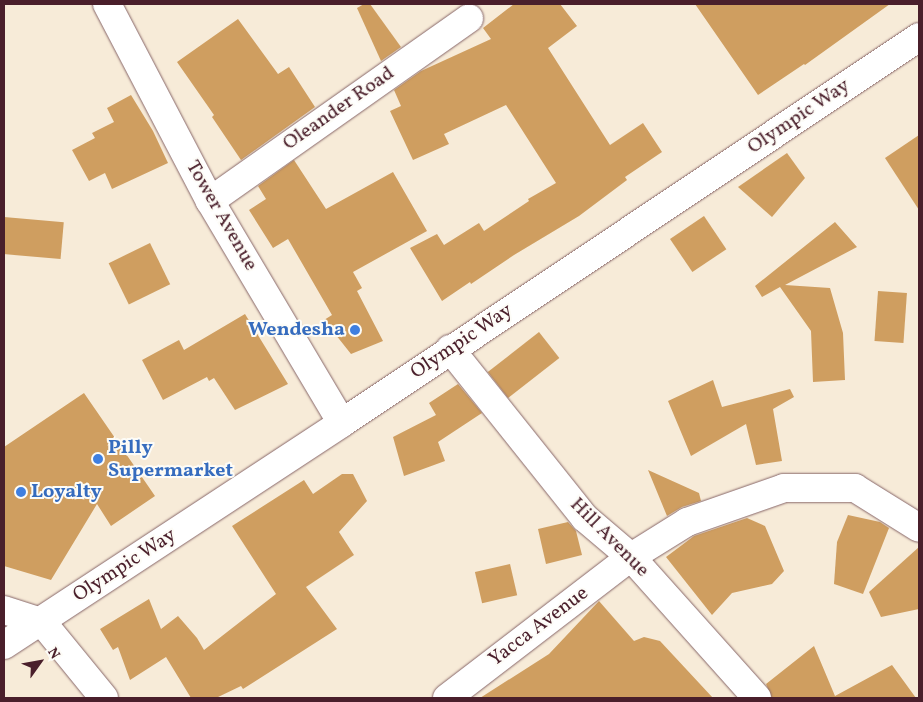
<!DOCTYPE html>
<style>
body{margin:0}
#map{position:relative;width:923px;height:702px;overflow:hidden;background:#f7ebd8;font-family:Vollkorn,serif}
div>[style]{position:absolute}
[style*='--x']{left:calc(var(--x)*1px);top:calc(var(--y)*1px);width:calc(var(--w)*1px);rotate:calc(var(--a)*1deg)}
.building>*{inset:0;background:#cf9e60;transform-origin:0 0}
.roads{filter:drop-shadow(0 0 1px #876668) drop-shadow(0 0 1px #876668)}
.minor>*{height:28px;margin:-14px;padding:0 14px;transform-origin:14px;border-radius:14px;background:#fff}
.tertiary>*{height:28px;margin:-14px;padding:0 14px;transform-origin:14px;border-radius:14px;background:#fff}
.dots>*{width:14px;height:14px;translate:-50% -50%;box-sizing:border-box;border:2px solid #fdfcf7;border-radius:50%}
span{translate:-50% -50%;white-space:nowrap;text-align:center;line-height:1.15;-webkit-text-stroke:4px #fdfcf7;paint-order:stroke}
.street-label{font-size:20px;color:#4a1f2b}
.shop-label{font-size:20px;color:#366cbe;font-weight:700}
.right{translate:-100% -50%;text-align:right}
.left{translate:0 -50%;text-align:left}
.frame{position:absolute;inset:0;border:5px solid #4a1f2b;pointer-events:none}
.north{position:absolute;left:15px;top:637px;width:50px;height:50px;-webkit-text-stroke:4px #fdfcf7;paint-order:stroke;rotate:58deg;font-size:14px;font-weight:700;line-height:20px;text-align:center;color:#4a1f2b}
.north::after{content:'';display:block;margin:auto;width:18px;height:22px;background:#4a1f2b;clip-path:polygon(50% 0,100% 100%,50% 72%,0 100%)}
</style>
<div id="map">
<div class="building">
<div style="clip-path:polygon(364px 4px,370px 4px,401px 47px,381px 61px,357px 8px)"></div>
<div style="clip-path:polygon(514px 4px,560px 4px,577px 26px,548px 48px,610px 145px,643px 123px,662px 152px,625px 177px,627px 180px,579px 216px,514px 255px,471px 284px,470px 282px,442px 301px,410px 248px,437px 234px,444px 245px,479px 223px,484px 231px,529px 201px,528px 199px,556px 183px,506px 105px,444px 134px,449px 144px,413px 160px,390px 111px,401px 106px,394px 90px,421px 71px,491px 39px,483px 28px)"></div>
<div style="clip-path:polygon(695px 4px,890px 4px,805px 65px,804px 64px,758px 95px)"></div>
<div style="clip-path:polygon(238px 19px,278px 74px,289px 67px,315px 107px,241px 160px,212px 117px,214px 115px,177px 62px)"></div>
<div style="clip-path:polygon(131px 95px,153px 131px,168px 163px,112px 189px,105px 173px,89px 181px,72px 150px,95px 138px,92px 133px,114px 122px,107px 108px)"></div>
<div style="clip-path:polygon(919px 135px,919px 210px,885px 158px)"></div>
<div style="clip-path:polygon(787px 153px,805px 178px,772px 217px,738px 187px)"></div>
<div style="clip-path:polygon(294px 160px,326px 209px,393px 172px,427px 231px,353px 272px,362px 288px,357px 291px,383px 341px,351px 354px,324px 320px,332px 315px,288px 239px,273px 248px,249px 210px,266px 199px,258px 186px)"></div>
<div style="left:704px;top:216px;width:40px;height:41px;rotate:56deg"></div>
<div style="left:4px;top:217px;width:60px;height:37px;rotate:5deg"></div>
<div style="clip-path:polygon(835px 222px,857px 247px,785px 285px,830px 288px,843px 333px,845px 380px,813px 382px,811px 331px,780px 287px,762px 297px,755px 286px)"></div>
<div style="left:150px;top:243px;width:46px;height:46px;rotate:64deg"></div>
<div style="left:878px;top:291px;width:29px;height:50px;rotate:4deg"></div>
<div style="clip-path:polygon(245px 314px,288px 384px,235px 410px,214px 378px,209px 381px,207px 377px,163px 400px,142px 360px,179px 340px,184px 350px)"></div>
<div style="left:539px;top:332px;width:33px;height:65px;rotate:52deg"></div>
<div style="clip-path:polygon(713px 380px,722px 407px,790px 389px,794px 397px,773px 409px,782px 461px,756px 465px,746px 424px,691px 456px,668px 401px)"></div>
<div style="clip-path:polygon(458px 384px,482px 413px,438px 442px,445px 461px,404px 476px,393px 437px,436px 415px,429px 403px)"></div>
<div style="clip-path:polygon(84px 393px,155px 496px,111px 526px,97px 504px,51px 580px,4px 566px,4px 447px)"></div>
<div style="clip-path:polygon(648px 470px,699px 493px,701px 501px,682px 507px,667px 516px)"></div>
<div style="clip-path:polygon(342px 474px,353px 474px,367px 501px,339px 532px,354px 555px,306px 587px,337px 629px,243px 689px,241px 686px,216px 698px,191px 698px,166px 657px,130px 680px,118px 647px,113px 650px,100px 629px,149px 599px,161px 629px,178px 616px,197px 638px,204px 650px,276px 594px,232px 526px,304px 480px,313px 494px)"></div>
<div style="clip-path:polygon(848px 515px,880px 522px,889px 528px,863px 594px,834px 584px,837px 542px)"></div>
<div style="clip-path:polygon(747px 518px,765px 526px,784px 571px,772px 584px,732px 593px,712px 615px,666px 557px,694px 536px)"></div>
<div style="clip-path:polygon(568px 522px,576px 531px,582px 555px,546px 564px,538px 529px)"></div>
<div style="clip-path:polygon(919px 547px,919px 609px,881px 617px,869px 592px)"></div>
<div style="left:510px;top:564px;width:32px;height:36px;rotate:77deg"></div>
<div style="clip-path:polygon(599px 601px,634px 641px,644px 637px,660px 641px,713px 698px,480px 698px,549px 654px)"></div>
<div style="clip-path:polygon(814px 646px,835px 696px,892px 665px,916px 698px,772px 698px,766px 684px)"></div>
</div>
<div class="roads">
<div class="minor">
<div style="--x:107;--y:4;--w:222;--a:62.4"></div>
<div style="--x:210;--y:201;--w:258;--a:59.3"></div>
<div style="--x:210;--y:201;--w:317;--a:-35.2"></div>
<div style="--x:450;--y:349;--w:216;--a:51.4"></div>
<div style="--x:585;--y:518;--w:60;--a:40.3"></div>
<div style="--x:631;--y:557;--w:189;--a:48.2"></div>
<div style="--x:4;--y:610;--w:40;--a:18"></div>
<div style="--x:42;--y:622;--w:98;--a:50.8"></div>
<div style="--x:447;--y:698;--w:232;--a:-37.5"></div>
<div style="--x:631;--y:557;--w:66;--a:-32"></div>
<div style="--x:687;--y:522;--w:103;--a:-19.3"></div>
<div style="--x:784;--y:488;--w:71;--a:0"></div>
<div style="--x:855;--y:488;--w:75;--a:32"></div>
</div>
<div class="tertiary">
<div style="--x:4;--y:645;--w:404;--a:-33.3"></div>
<div style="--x:342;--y:423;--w:694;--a:-33.78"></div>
</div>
</div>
<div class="dots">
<div style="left:355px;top:330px;background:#3f7fe0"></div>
<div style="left:98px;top:459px;background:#3f7fe0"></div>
<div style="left:21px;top:492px;background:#3f7fe0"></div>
</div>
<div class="street-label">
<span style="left:339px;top:109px;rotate:-35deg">Oleander Road</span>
<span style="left:799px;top:117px;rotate:-34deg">Olympic Way</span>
<span style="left:221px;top:216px;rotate:60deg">Tower Avenue</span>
<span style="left:462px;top:342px;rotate:-34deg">Olympic Way</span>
<span style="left:609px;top:538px;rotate:45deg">Hill Avenue</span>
<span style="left:125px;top:566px;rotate:-33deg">Olympic Way</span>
<span style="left:539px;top:627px;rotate:-37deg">Yacca Avenue</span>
</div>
<div class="shop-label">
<span class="right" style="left:345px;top:330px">Wendesha</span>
<span class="left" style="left:108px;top:460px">Pilly<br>Supermarket</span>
<span class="left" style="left:31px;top:492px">Loyalty</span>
</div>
<div class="frame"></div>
<div class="north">N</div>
</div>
